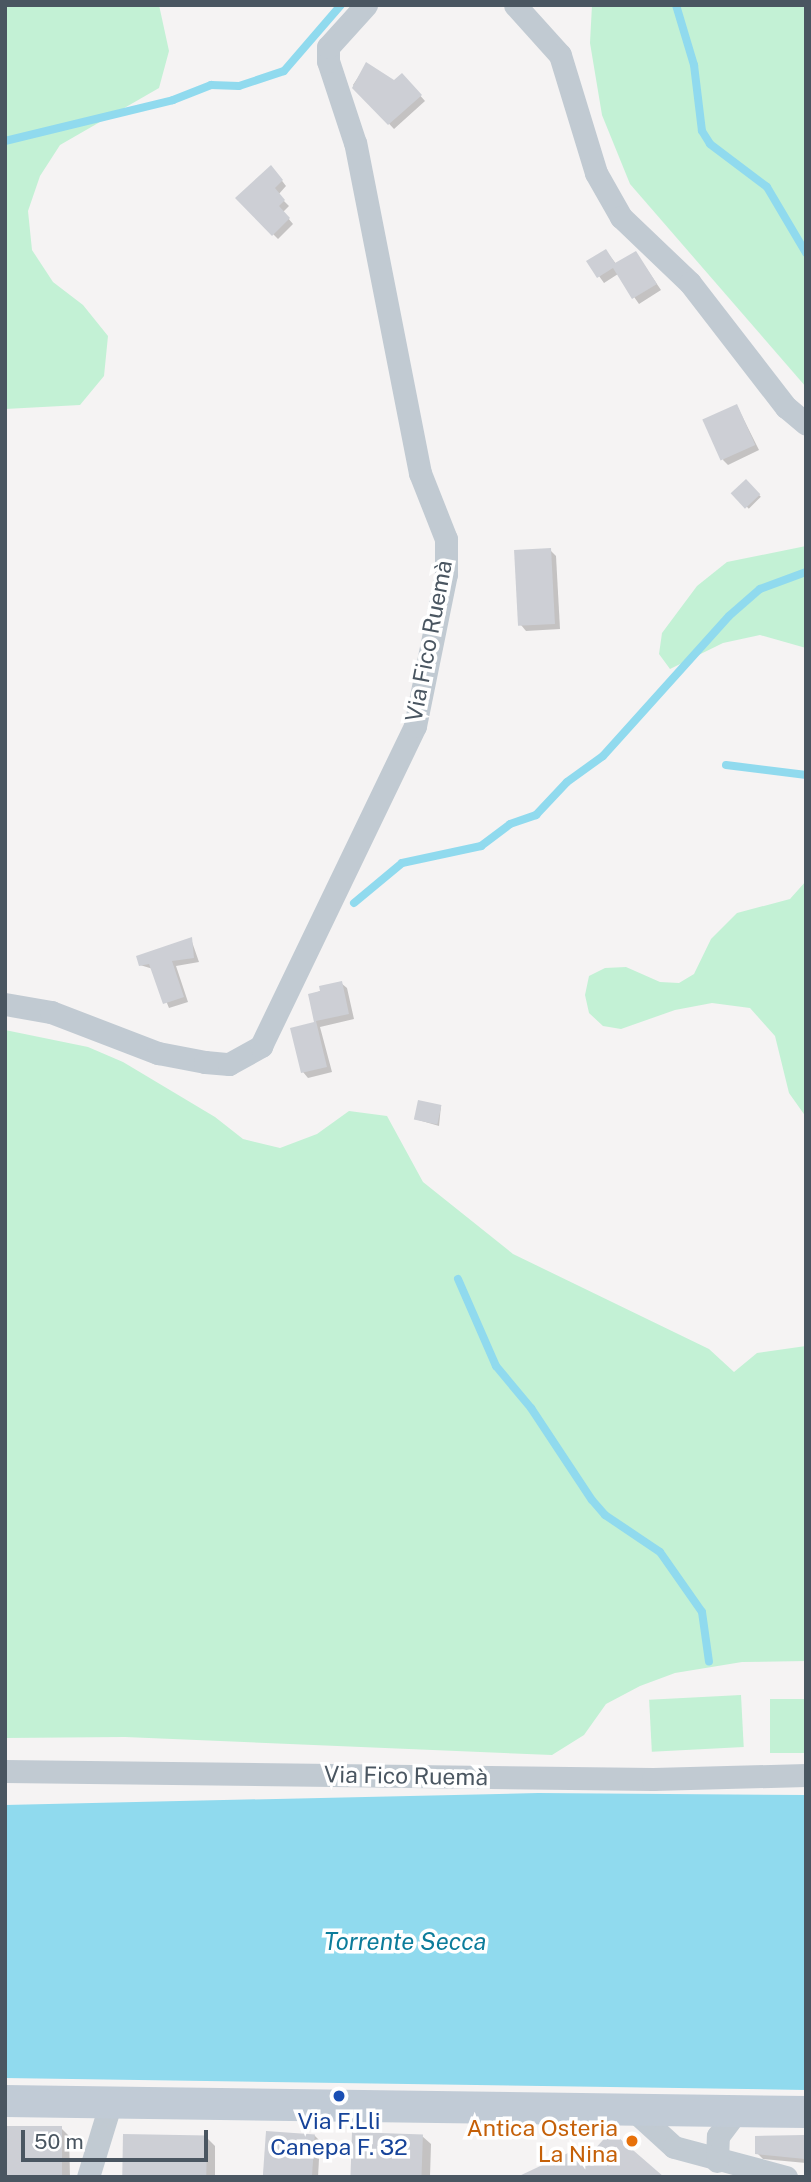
<!DOCTYPE html>
<meta charset="utf-8">
<style>
body{margin:0}
#map{position:relative;width:811px;height:2182px;overflow:hidden;background:#f5f3f3;font-family:"Public Sans",sans-serif}
div>[style]{position:absolute}
[style*='--x']{left:calc(var(--x)*1px);top:calc(var(--y)*1px);width:calc(var(--w)*1px);rotate:calc(var(--a)*1deg)}
.green>*{inset:0;background:#c3f1d5;transform-origin:0 0}
.water>*{inset:0;background:#90daee}
.shadow>*{inset:0;background:#0003;transform-origin:0 0}
.stream>*{height:8px;margin:-4px;padding:0 4px;transform-origin:4px;border-radius:4px;background:#90daee}
.building>*{inset:0;background:#cdcfd5;transform-origin:0 0}
.minor>*{height:23px;margin:-11.5px;padding:0 11.5px;transform-origin:11.5px;border-radius:11.5px;background:#c1cad2}
.secondary>*{height:32px;margin:-16px;padding:0 16px;transform-origin:16px;border-radius:16px;background:#c1cbd6}
.dots>*{width:19px;height:19px;translate:-50% -50%;box-sizing:border-box;border:4px solid #fff;border-radius:50%}
span{translate:-50% -50%;white-space:nowrap;text-align:center;line-height:1.15;-webkit-text-stroke:7px #fff;paint-order:stroke}
.street-label{font-size:23px;color:#4a5661}
.transit-label{font-size:23px;color:#164399}
.food-label{font-size:23px;color:#c56008}
.right{translate:-100% -50%;text-align:right}
.water-label{font-size:24px;color:#0c7c9b;font-style:italic}
.frame{position:absolute;inset:0;border:7px solid #4a5661;pointer-events:none}
.scale{position:absolute;left:21px;top:2130px;width:187px;height:32px;box-sizing:border-box;border:4px solid #4a5661;border-top:0;padding-left:9px;font-size:21px;line-height:24px;white-space:nowrap;color:#4a5661;-webkit-text-stroke:5px #fff;paint-order:stroke}
</style>
<div id="map">
<div class="green">
<div style="clip-path:polygon(5px 5px,159px 5px,169px 51px,159px 88px,60px 145px,40px 176px,28px 211px,32px 250px,53px 282px,83px 305px,108px 336px,104px 376px,80px 405px,5px 409px)"></div>
<div style="clip-path:polygon(592px 5px,806px 5px,806px 387px,630px 184px,602px 115px,590px 43px)"></div>
<div style="clip-path:polygon(806px 546px,806px 648px,760px 635px,723px 643px,670px 669px,659px 654px,662px 633px,697px 586px,727px 562px)"></div>
<div style="clip-path:polygon(806px 881px,806px 1117px,789px 1093px,775px 1036px,750px 1008px,712px 1003px,675px 1010px,621px 1029px,603px 1026px,589px 1013px,585px 995px,589px 976px,605px 968px,626px 967px,660px 982px,679px 983px,694px 974px,711px 939px,737px 913px,790px 899px)"></div>
<div style="clip-path:polygon(5px 1030px,88px 1047px,123px 1062px,215px 1117px,243px 1139px,280px 1148px,317px 1134px,349px 1111px,387px 1116px,423px 1182px,513px 1254px,709px 1349px,734px 1372px,757px 1353px,806px 1346px,806px 1661px,742px 1662px,675px 1673px,640px 1686px,606px 1704px,584px 1735px,552px 1755px,125px 1737px,5px 1738px)"></div>
<div style="left:741px;top:1695px;width:52px;height:92px;rotate:87deg"></div>
<div style="left:806px;top:1699px;width:54px;height:36px;rotate:90deg"></div>
</div>
<div class="water">
<div style="clip-path:polygon(538px 1793px,806px 1795px,806px 2090px,5px 2078px,5px 1805px)"></div>
</div>
<div class="shadow">
<div style="clip-path:polygon(367px 64px,394px 82px,402px 75px,425px 101px,394px 129px,353px 85px)"></div>
<div style="clip-path:polygon(276px 173px,286px 186px,278px 195px,289px 206px,283px 212px,293px 224px,278px 239px,237px 198px)"></div>
<div style="clip-path:polygon(606px 251px,617px 265px,636px 253px,661px 290px,639px 304px,618px 274px,604px 283px,589px 262px)"></div>
<div style="clip-path:polygon(737px 406px,759px 450px,728px 465px,723px 460px)"></div>
<div style="left:746px;top:482px;width:21px;height:17px;rotate:45deg"></div>
<div style="clip-path:polygon(550px 550px,556px 556px,560px 629px,526px 631px,521px 625px)"></div>
<div style="clip-path:polygon(191px 939px,199px 962px,176px 966px,188px 1002px,169px 1008px,153px 969px,140px 965px)"></div>
<div style="clip-path:polygon(341px 983px,347px 988px,354px 1019px,320px 1027px,332px 1072px,308px 1078px,303px 1072px,316px 1023px,310px 995px)"></div>
<div style="clip-path:polygon(441px 1106px,439px 1126px,415px 1119px)"></div>
<div style="clip-path:polygon(61px 2128px,69px 2136px,70px 2177px,5px 2177px)"></div>
<div style="clip-path:polygon(314px 2135px,320px 2141px,318px 2177px,268px 2177px)"></div>
<div style="clip-path:polygon(422px 2136px,431px 2144px,430px 2177px,353px 2177px)"></div>
<div style="clip-path:polygon(206px 2137px,215px 2146px,215px 2177px,124px 2177px)"></div>
<div style="clip-path:polygon(803px 2137px,806px 2163px,763px 2159px,757px 2153px)"></div>
</div>
<div class="stream">
<div style="--x:676;--y:5;--w:63;--a:73.3"></div>
<div style="--x:694;--y:65;--w:66;--a:83.1"></div>
<div style="--x:702;--y:131;--w:15;--a:58"></div>
<div style="--x:710;--y:144;--w:71;--a:37"></div>
<div style="--x:767;--y:187;--w:77;--a:59.4"></div>
<div style="--x:5;--y:141;--w:173;--a:-13.7"></div>
<div style="--x:173;--y:100;--w:41;--a:-21.5"></div>
<div style="--x:211;--y:85;--w:28;--a:2"></div>
<div style="--x:239;--y:86;--w:47;--a:-18.4"></div>
<div style="--x:284;--y:71;--w:87;--a:-49.2"></div>
<div style="--x:726;--y:765;--w:81;--a:7.1"></div>
<div style="--x:354;--y:903;--w:62;--a:-39.8"></div>
<div style="--x:402;--y:863;--w:81;--a:-12.1"></div>
<div style="--x:481;--y:846;--w:36;--a:-37"></div>
<div style="--x:510;--y:824;--w:28;--a:-19"></div>
<div style="--x:536;--y:815;--w:45;--a:-46.8"></div>
<div style="--x:567;--y:782;--w:44;--a:-35.8"></div>
<div style="--x:603;--y:756;--w:188;--a:-48"></div>
<div style="--x:729;--y:616;--w:41;--a:-41.1"></div>
<div style="--x:760;--y:589;--w:49;--a:-20.3"></div>
<div style="--x:458;--y:1279;--w:95;--a:66.4"></div>
<div style="--x:496;--y:1366;--w:55;--a:50.2"></div>
<div style="--x:531;--y:1408;--w:110;--a:56.5"></div>
<div style="--x:592;--y:1500;--w:20;--a:49"></div>
<div style="--x:605;--y:1515;--w:66;--a:33.9"></div>
<div style="--x:660;--y:1552;--w:73;--a:55"></div>
<div style="--x:702;--y:1612;--w:50;--a:82"></div>
</div>
<div class="building">
<div style="clip-path:polygon(366px 62px,394px 80px,402px 73px,422px 95px,388px 125px,352px 88px)"></div>
<div style="clip-path:polygon(271px 165px,283px 180px,275px 188px,285px 200px,279px 206px,290px 218px,272px 236px,235px 198px)"></div>
<div style="clip-path:polygon(606px 249px,615px 263px,636px 251px,657px 284px,632px 299px,613px 268px,597px 278px,586px 261px)"></div>
<div style="left:737px;top:404px;width:45px;height:38px;rotate:66deg"></div>
<div style="left:746px;top:479px;width:21px;height:21px;rotate:47deg"></div>
<div style="left:551px;top:548px;width:76px;height:37px;rotate:87deg"></div>
<div style="clip-path:polygon(192px 937px,194px 958px,172px 961px,184px 997px,163px 1004px,149px 964px,139px 966px,136px 956px)"></div>
<div style="clip-path:polygon(342px 981px,349px 1014px,316px 1021px,327px 1067px,301px 1073px,290px 1028px,314px 1022px,308px 994px,320px 991px,319px 986px)"></div>
<div style="left:418px;top:1100px;width:24px;height:20px;rotate:12deg"></div>
<div style="left:5px;top:2126px;width:57px;height:51px"></div>
<div style="left:266px;top:2131px;width:49px;height:46px;rotate:4deg"></div>
<div style="clip-path:polygon(611px 2131px,664px 2177px,517px 2177px,587px 2144px,594px 2150px)"></div>
<div style="left:352px;top:2132px;width:71px;height:45px;rotate:2deg"></div>
<div style="left:123px;top:2134px;width:84px;height:43px;rotate:1deg"></div>
<div style="clip-path:polygon(804px 2135px,805px 2159px,755px 2154px,755px 2136px)"></div>
</div>
<div class="minor">
<div style="--x:515;--y:5;--w:67;--a:48"></div>
<div style="--x:560;--y:55;--w:123;--a:73"></div>
<div style="--x:596;--y:173;--w:51;--a:60.4"></div>
<div style="--x:621;--y:217;--w:95;--a:43.7"></div>
<div style="--x:690;--y:283;--w:157;--a:52.3"></div>
<div style="--x:786;--y:407;--w:26;--a:40"></div>
<div style="--x:5;--y:1004;--w:47;--a:9.9"></div>
<div style="--x:51;--y:1012;--w:115;--a:21"></div>
<div style="--x:158;--y:1053;--w:48;--a:10.8"></div>
<div style="--x:205;--y:1062;--w:24;--a:5"></div>
<div style="--x:229;--y:1064;--w:37;--a:-29"></div>
<div style="--x:261;--y:1046;--w:355;--a:-64.3"></div>
<div style="--x:415;--y:726;--w:155;--a:-78.5"></div>
<div style="--x:446;--y:574;--w:35;--a:-90"></div>
<div style="--x:446;--y:539;--w:71;--a:-111.5"></div>
<div style="--x:420;--y:473;--w:336;--a:-101.1"></div>
<div style="--x:355;--y:143;--w:86;--a:-108.2"></div>
<div style="--x:328;--y:61;--w:14;--a:-90"></div>
<div style="--x:328;--y:47;--w:57;--a:-47.9"></div>
<div style="--x:5;--y:1771;--w:648;--a:0.71"></div>
<div style="--x:653;--y:1779;--w:153;--a:-1.5"></div>
<div style="--x:630;--y:2107;--w:59;--a:42.3"></div>
<div style="--x:674;--y:2147;--w:116;--a:15"></div>
<div style="--x:717;--y:2161;--w:25;--a:-88"></div>
<div style="--x:718;--y:2136;--w:30;--a:-53"></div>
<div style="--x:88;--y:2177;--w:78;--a:-73"></div>
</div>
<div class="secondary">
<div style="--x:5;--y:2101;--w:801;--a:0.79"></div>
</div>
<div class="dots">
<div style="left:339px;top:2096px;background:#1a4fb4"></div>
<div style="left:632px;top:2141px;background:#e8710a"></div>
</div>
<div class="street-label">
<span style="left:429px;top:641px;rotate:-79deg">Via Fico Ruemà</span>
<span style="left:406px;top:1776px;rotate:1deg">Via Fico Ruemà</span>
</div>
<div class="transit-label">
<span style="left:339px;top:2134px">Via F.Lli<br>Canepa F. 32</span>
</div>
<div class="food-label">
<span class="right" style="left:618px;top:2141px">Antica Osteria<br>La Nina</span>
</div>
<div class="water-label">
<span style="left:405px;top:1942px">Torrente Secca</span>
</div>
<div class="frame"></div>
<div class="scale">50 m</div>
</div>
